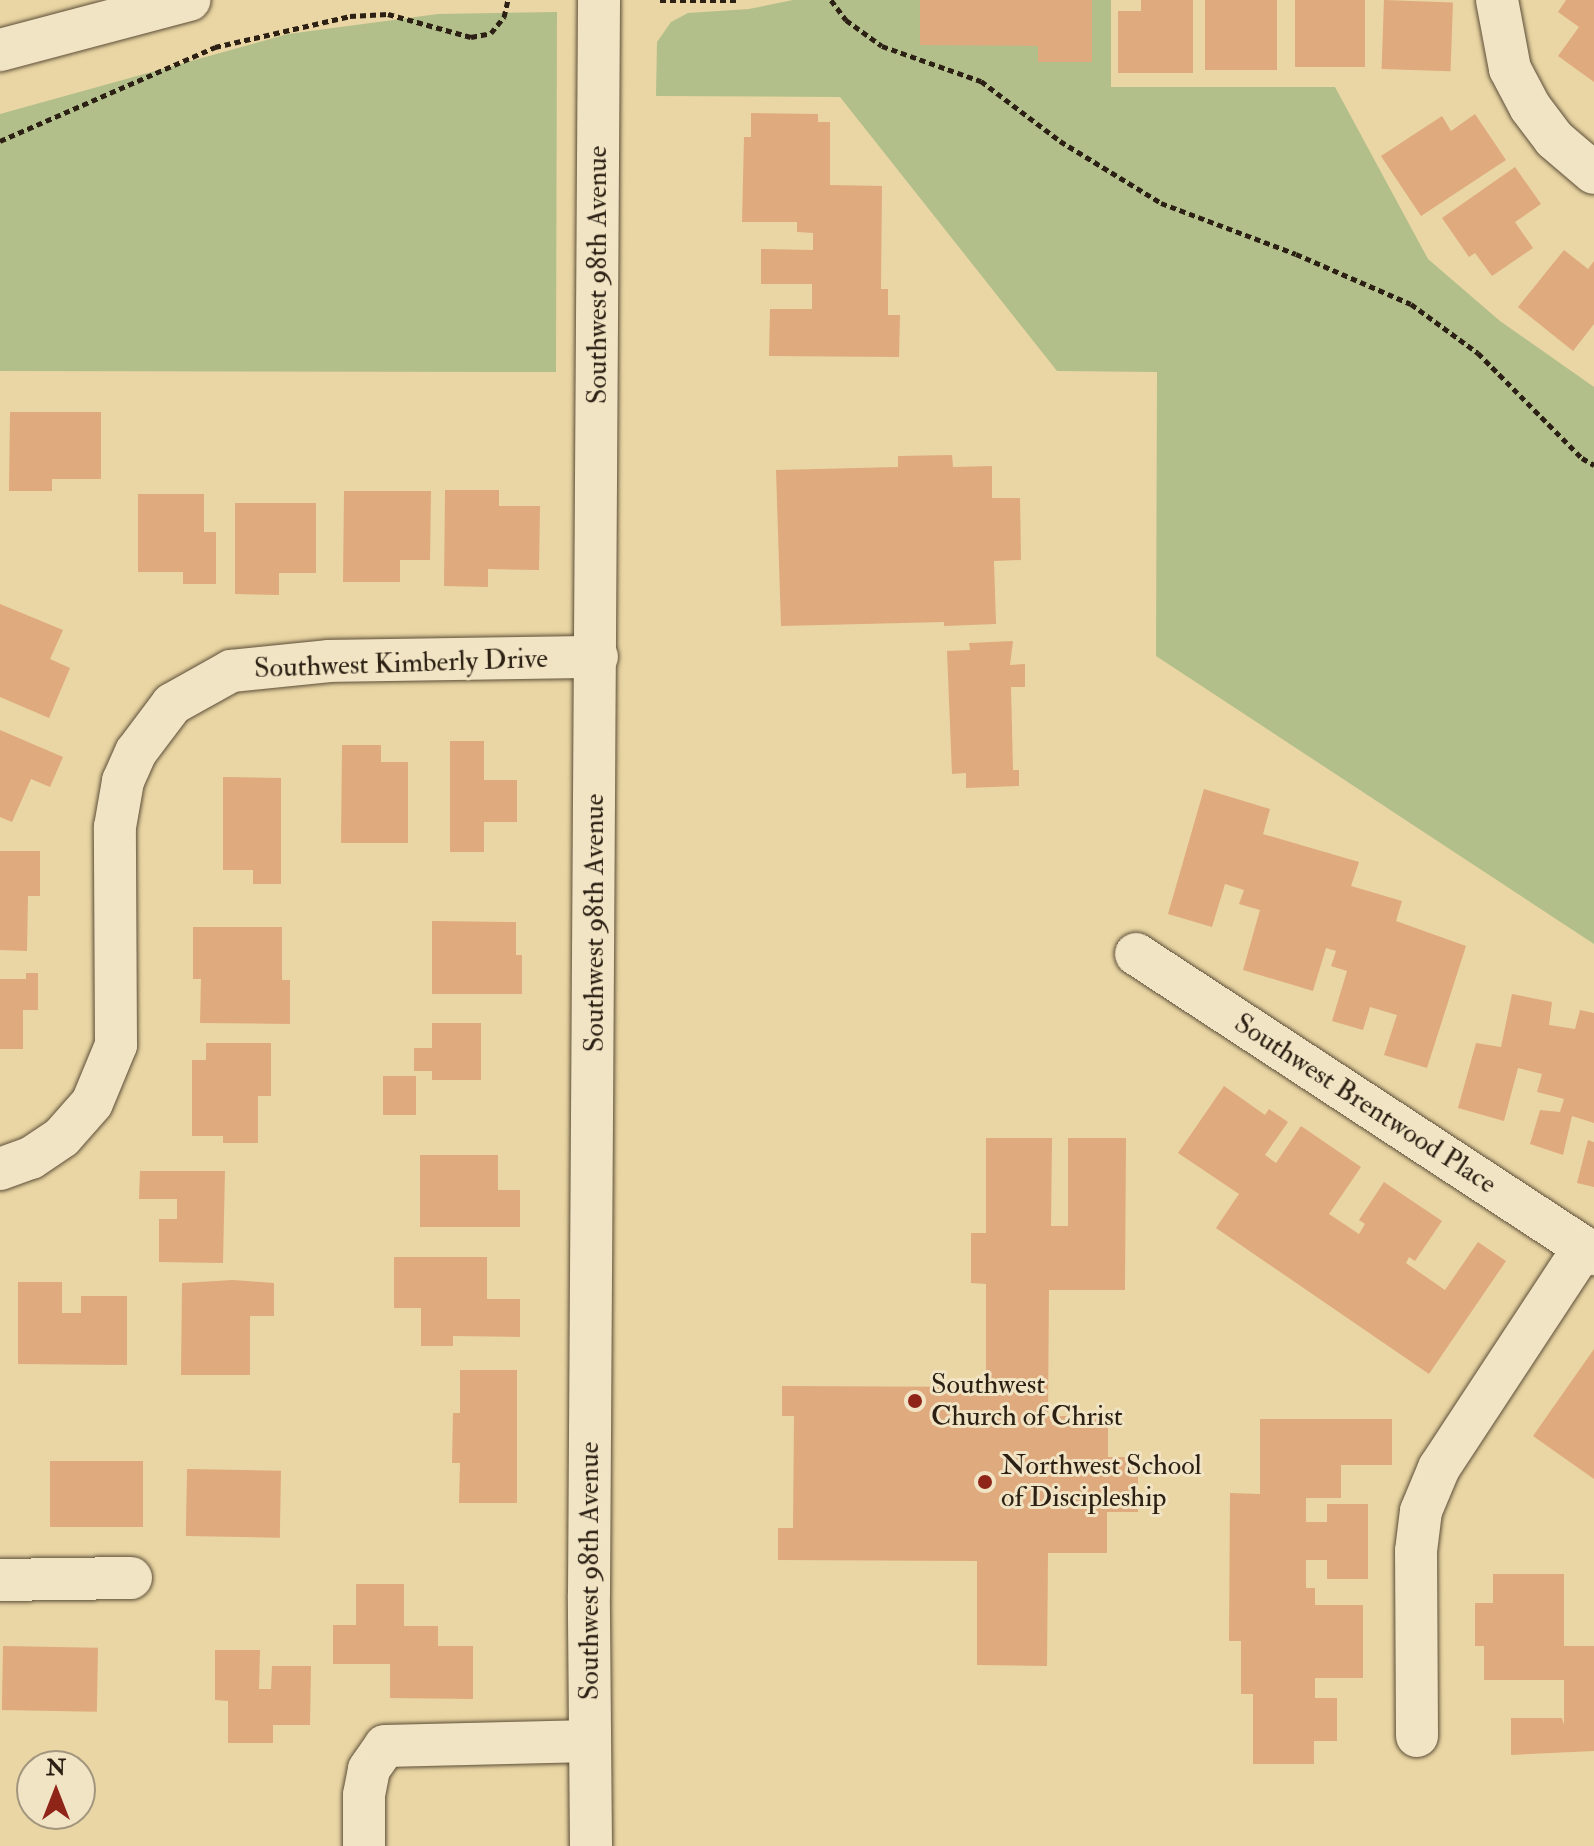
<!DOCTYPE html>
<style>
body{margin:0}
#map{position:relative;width:1594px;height:1846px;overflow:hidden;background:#ead6a4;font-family:"IM FELL Double Pica",serif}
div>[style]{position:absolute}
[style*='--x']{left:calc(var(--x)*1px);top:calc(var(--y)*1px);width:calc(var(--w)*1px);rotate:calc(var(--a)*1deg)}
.green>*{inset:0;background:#b2bf8a}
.building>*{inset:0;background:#dfaa7d;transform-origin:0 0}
.path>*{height:5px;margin-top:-2.5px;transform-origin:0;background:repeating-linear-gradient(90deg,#2c2014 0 6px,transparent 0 10px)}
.roads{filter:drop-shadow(0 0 2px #5c4e38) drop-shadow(0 0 2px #5c4e38)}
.minor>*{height:42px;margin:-21px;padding:0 21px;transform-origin:21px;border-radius:21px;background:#f1e4c4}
.dots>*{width:22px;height:22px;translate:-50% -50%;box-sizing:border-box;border:4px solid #f1e4c4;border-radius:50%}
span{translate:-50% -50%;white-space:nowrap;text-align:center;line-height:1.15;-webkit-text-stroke:6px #f1e4c4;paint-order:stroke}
.street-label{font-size:28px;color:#2c2014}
.poi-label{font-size:28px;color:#2c2014}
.left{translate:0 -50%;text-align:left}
.north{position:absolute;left:16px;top:1750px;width:80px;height:80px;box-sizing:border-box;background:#f1e4c4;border:2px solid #a2967e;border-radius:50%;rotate:0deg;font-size:22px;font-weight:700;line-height:32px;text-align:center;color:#2c2014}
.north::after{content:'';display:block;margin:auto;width:28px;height:36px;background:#8f2418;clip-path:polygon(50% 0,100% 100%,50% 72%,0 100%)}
</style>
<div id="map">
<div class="green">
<div style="clip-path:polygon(793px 0,1111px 0,1111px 87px,1335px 87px,1428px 259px,1500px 321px,1594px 387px,1594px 944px,1156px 656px,1157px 372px,1057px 371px,840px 97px,656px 96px,657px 42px,671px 22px,688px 13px,749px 9px)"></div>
<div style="clip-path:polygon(557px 12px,556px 372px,0 371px,0 114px,288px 34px,438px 14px)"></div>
</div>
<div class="building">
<div style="clip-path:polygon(920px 0,1092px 0,1092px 62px,1038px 62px,1038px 46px,920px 45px)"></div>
<div style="clip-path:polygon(1141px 0,1193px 0,1193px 73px,1118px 73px,1118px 11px,1141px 11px)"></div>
<div style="left:1205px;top:0;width:72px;height:70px"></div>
<div style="left:1295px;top:0;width:70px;height:67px"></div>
<div style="left:1384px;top:0;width:69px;height:69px;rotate:2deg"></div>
<div style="clip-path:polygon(1566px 0,1594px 0,1594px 82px,1558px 56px,1579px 27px,1558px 12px)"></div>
<div style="clip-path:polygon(751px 113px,818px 114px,818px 122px,830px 122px,830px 185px,882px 186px,881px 289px,888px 289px,888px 315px,900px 315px,899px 357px,769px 356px,770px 309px,812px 309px,812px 284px,761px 284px,761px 249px,813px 250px,813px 233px,797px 232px,797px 222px,742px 222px,744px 137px,751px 137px)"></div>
<div style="clip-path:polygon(1475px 114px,1506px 160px,1421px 216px,1381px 156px,1442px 116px,1451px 131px)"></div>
<div style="clip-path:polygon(1515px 167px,1541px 204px,1515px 222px,1533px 248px,1492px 276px,1475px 253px,1469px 257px,1442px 218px)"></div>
<div style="clip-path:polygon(1564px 250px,1588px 269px,1594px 261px,1594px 324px,1573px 351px,1518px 307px)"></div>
<div style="clip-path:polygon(10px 412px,101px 412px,101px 479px,52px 479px,52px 491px,9px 491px)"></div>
<div style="clip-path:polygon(952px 455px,953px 467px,992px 466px,992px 498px,1020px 498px,1021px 560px,994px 561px,996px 624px,944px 626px,944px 622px,781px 626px,776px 470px,898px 467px,898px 456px)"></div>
<div style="clip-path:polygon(445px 490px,499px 490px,499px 506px,540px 506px,539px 570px,488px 569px,488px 587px,444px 586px)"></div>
<div style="clip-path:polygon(344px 491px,431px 491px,430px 560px,400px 560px,400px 582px,343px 582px)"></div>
<div style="clip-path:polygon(138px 494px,204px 494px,204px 532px,216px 532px,216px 584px,183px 584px,183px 572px,138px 572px)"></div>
<div style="clip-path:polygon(235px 503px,316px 503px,316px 573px,279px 573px,279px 595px,235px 594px)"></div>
<div style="clip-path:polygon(0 604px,63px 630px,50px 659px,70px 668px,49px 718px,0 697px)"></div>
<div style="clip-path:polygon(1013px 641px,1010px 665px,1025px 664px,1025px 687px,1011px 687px,1013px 770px,1019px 770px,1019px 786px,966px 788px,966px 773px,952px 774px,947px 651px,970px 650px,969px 643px)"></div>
<div style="clip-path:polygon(0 730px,63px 757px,50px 787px,31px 779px,12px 822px,0 817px)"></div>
<div style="clip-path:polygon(450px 741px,484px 741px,484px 780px,517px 780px,517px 822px,484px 822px,484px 852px,450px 852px)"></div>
<div style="clip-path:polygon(342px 745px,381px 745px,381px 762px,408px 762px,408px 843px,341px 843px)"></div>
<div style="clip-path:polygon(223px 777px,281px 778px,281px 884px,253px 884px,253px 870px,223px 870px)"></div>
<div style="clip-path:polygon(1204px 789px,1270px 809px,1263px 834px,1359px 862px,1351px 886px,1402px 901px,1396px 921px,1466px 946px,1427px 1068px,1384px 1055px,1397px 1015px,1370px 1007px,1363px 1030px,1332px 1021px,1347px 971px,1331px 966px,1336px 951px,1326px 948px,1313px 991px,1243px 970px,1260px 910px,1239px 904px,1244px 890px,1225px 884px,1212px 927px,1168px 914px)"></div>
<div style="clip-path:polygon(0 851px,40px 851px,40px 896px,28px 896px,27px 951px,0 950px)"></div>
<div style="clip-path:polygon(432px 921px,516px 922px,516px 955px,522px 955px,522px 994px,432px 994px)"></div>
<div style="clip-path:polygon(193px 927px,282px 927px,282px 980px,290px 980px,290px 1024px,200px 1023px,201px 979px,193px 979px)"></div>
<div style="clip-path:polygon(26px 973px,38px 973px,38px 1010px,23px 1010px,23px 1049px,0 1049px,0 979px,26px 979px)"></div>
<div style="clip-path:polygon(1512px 994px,1552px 1002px,1549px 1025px,1575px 1029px,1580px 1010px,1594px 1013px,1594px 1123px,1572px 1116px,1563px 1155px,1530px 1144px,1540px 1110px,1560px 1112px,1564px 1099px,1537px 1092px,1542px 1074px,1518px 1068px,1504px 1121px,1458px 1108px,1476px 1043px,1501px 1047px)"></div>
<div style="clip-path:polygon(432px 1023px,481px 1023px,481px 1080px,432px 1080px,432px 1071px,414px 1071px,414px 1048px,432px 1048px)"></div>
<div style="clip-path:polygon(206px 1043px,271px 1043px,271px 1096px,258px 1096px,258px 1143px,223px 1143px,223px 1136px,192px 1136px,192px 1060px,206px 1060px)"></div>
<div style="left:383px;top:1076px;width:33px;height:39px"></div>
<div style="clip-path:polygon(1224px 1086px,1265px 1115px,1269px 1109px,1288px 1122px,1265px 1155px,1276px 1163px,1301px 1126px,1361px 1167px,1329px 1214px,1359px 1234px,1365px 1224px,1359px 1220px,1384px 1182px,1442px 1221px,1415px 1261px,1409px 1257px,1406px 1263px,1445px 1290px,1478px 1242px,1506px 1261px,1429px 1374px,1216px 1228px,1239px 1194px,1178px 1153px)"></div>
<div style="clip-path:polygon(986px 1138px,1052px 1138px,1051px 1226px,1068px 1226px,1068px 1138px,1126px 1138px,1125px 1290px,1049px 1290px,1048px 1416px,1108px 1416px,1108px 1457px,1138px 1457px,1138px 1512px,1107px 1512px,1107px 1553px,1048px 1553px,1047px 1666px,977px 1665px,977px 1561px,778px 1560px,778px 1528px,793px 1528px,794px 1416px,782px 1416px,782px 1386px,986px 1387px,986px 1284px,971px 1283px,971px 1233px,986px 1233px)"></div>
<div style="clip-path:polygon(1588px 1140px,1594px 1142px,1594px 1187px,1577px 1183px)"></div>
<div style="clip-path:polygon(420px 1155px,498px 1155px,498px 1190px,520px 1190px,520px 1227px,420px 1227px)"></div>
<div style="clip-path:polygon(140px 1171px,225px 1171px,223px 1263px,159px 1262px,159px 1219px,177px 1219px,177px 1199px,139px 1199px)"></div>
<div style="clip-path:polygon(394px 1257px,487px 1257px,487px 1299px,520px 1299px,520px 1337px,453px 1336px,453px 1346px,421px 1346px,421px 1308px,394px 1308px)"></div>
<div style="clip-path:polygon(233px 1280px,274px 1283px,274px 1316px,250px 1316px,250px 1375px,181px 1375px,182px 1283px)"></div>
<div style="clip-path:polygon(18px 1282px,62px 1282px,62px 1313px,81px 1313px,81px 1296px,127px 1296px,127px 1365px,18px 1364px)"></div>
<div style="clip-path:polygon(1594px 1349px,1594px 1479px,1533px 1436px)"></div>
<div style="clip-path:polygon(460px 1370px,517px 1370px,517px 1503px,459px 1503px,460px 1463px,452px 1463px,453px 1413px,460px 1413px)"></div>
<div style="clip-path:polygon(1260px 1419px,1392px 1419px,1392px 1465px,1341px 1465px,1341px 1498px,1306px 1498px,1306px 1522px,1327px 1522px,1327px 1504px,1368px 1504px,1368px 1579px,1327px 1579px,1327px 1560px,1306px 1560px,1306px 1588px,1315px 1588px,1315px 1605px,1363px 1605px,1363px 1678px,1315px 1678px,1315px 1698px,1337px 1698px,1337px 1741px,1314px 1741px,1314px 1764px,1253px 1764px,1253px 1694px,1241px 1694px,1241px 1641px,1229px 1641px,1230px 1493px,1260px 1494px)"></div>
<div style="left:50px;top:1461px;width:93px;height:66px"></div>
<div style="left:187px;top:1469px;width:94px;height:67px;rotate:1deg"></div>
<div style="clip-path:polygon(1493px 1574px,1564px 1574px,1564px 1646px,1594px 1646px,1594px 1751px,1511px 1755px,1511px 1718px,1562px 1718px,1564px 1725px,1564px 1680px,1484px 1680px,1484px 1646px,1475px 1646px,1475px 1603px,1493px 1603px)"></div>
<div style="clip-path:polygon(356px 1584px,404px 1584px,404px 1626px,438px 1626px,438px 1646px,473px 1646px,473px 1699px,390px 1698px,390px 1664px,333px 1664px,333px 1625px,356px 1625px)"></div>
<div style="left:3px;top:1646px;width:95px;height:64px;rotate:1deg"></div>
<div style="clip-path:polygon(215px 1650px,260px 1650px,259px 1689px,271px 1689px,272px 1666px,311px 1666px,310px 1725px,273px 1725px,273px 1743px,228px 1743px,228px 1701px,215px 1700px)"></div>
</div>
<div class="path">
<div style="--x:660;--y:0;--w:76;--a:0"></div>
<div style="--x:831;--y:0;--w:25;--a:53"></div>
<div style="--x:846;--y:20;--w:44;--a:35.8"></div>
<div style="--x:882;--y:46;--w:105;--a:19.5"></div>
<div style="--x:981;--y:81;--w:99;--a:37.2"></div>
<div style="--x:1060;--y:141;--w:119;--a:31.5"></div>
<div style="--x:1161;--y:203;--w:144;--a:20.7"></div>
<div style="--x:1296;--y:254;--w:125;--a:23.5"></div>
<div style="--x:1411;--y:304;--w:83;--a:36.2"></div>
<div style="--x:1478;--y:353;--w:148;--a:45.3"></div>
<div style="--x:1582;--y:458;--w:14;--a:30"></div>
<div style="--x:0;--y:141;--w:235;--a:-23.6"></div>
<div style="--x:215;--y:47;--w:139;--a:-12.9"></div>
<div style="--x:350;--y:16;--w:38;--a:-3"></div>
<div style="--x:388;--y:14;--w:86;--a:15.5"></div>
<div style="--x:471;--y:37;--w:20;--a:-11"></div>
<div style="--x:491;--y:33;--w:21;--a:-51"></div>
<div style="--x:504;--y:17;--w:17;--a:-77"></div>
</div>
<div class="roads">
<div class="minor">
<div style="--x:1497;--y:0;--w:70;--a:79.3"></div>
<div style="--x:1510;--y:69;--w:43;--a:62.2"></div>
<div style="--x:1530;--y:107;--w:40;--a:53"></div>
<div style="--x:1554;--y:139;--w:52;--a:40.4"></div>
<div style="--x:0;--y:50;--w:196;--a:-14.8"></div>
<div style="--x:1136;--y:954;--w:548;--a:33.23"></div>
<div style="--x:0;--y:1169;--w:33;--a:-20"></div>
<div style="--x:31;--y:1158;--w:37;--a:-34"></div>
<div style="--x:62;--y:1137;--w:45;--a:-48.6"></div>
<div style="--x:92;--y:1103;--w:63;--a:-67.5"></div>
<div style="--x:116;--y:1045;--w:218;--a:-90.3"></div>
<div style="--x:115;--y:827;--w:47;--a:-80.1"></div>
<div style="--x:123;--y:781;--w:32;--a:-66"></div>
<div style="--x:136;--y:752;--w:60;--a:-53.1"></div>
<div style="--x:172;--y:704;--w:68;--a:-29.2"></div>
<div style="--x:231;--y:671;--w:99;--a:-5.8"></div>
<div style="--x:329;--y:661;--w:268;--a:-0.9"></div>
<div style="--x:0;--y:1580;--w:131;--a:-0.9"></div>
<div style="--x:1417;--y:1736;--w:185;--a:-90.3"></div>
<div style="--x:1416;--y:1551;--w:40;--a:-82.9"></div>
<div style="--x:1421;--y:1511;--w:47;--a:-67.3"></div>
<div style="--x:1439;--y:1468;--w:264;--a:-56.7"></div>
<div style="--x:364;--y:1846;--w:51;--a:-90"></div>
<div style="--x:364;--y:1795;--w:26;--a:-79"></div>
<div style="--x:369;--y:1769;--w:28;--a:-55"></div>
<div style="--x:385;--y:1746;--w:205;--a:-1.4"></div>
<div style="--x:591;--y:1846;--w:252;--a:-90.5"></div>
<div style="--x:589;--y:1594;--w:1594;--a:-89.64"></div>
</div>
</div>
<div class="dots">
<div style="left:915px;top:1401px;background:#8f2418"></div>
<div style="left:985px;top:1482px;background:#8f2418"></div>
</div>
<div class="street-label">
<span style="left:598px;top:275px;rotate:-90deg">Southwest 98th Avenue</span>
<span style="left:401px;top:664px;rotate:-2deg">Southwest Kimberly Drive</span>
<span style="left:595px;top:923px;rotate:-90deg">Southwest 98th Avenue</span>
<span style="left:1365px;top:1104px;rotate:33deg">Southwest Brentwood Place</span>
<span style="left:590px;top:1571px;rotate:-90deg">Southwest 98th Avenue</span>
</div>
<div class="poi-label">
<span class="left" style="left:931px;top:1401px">Southwest<br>Church of Christ</span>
<span class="left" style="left:1001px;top:1482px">Northwest School<br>of Discipleship</span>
</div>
<div class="north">N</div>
</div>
